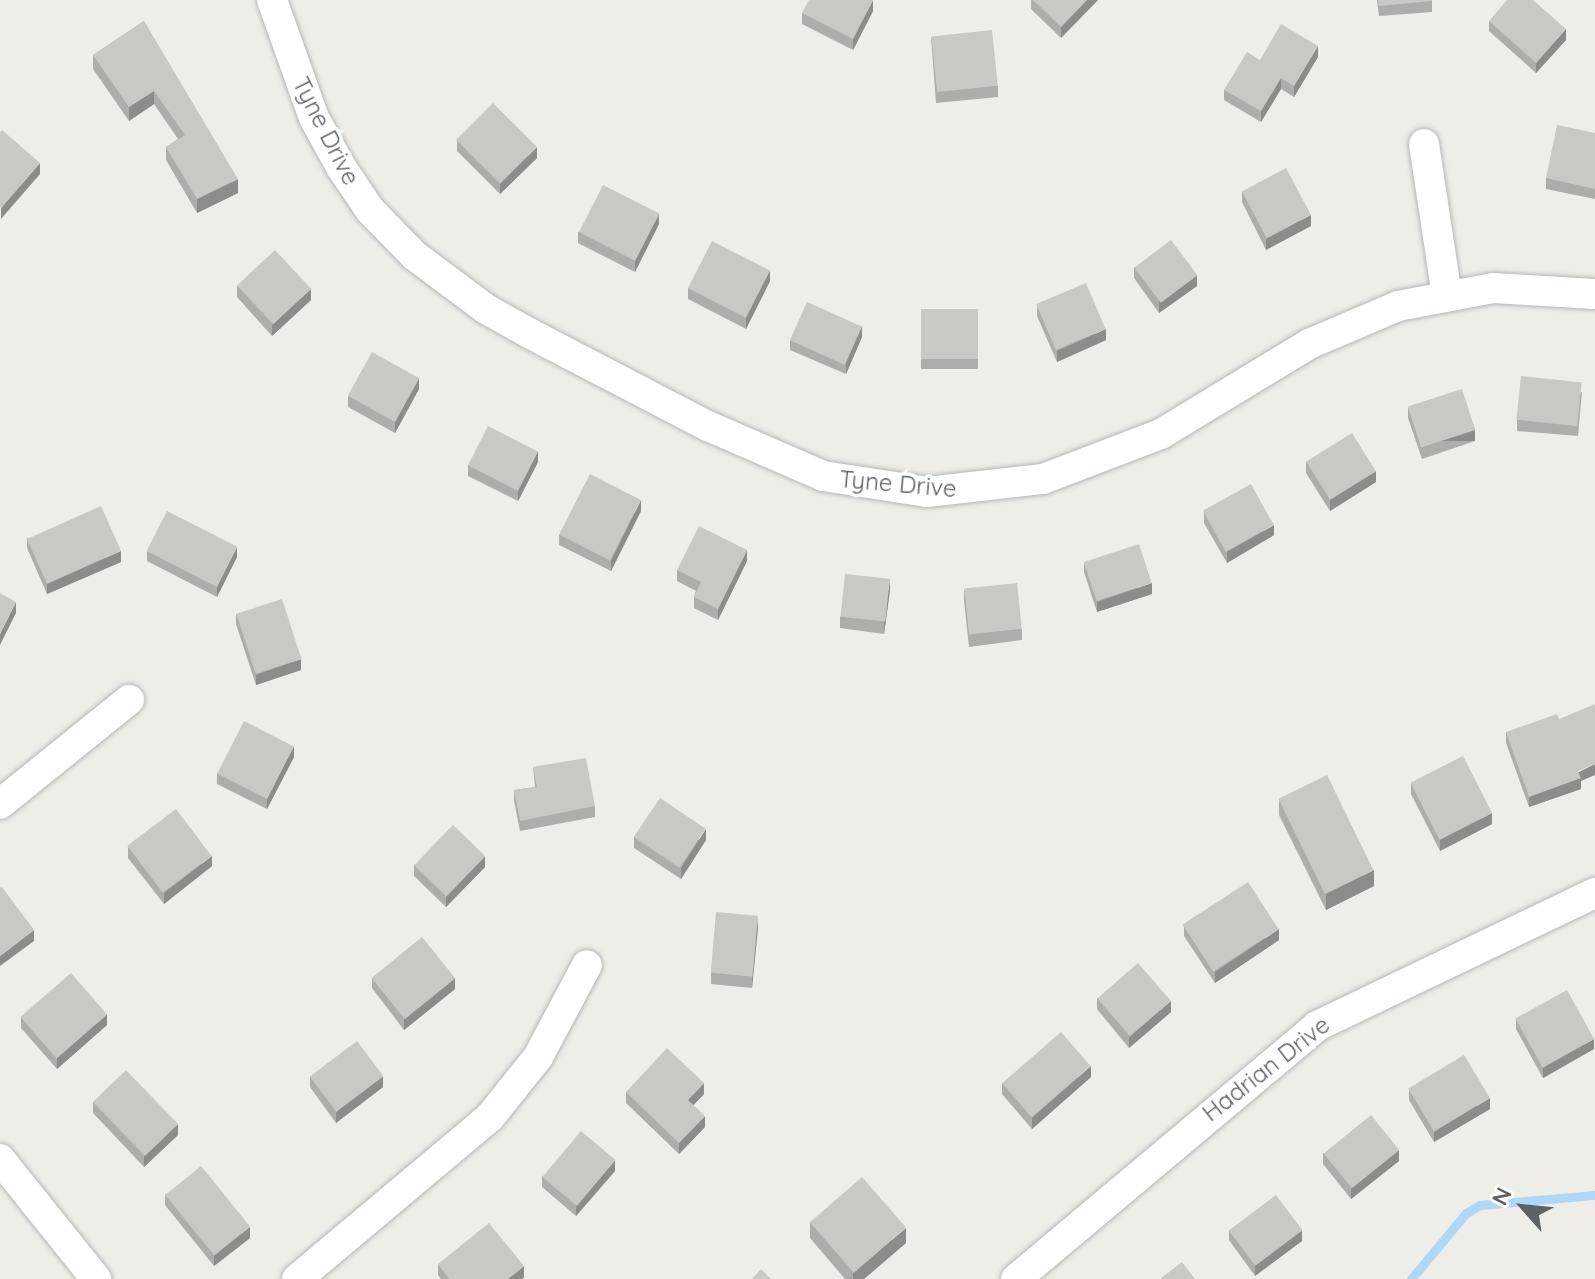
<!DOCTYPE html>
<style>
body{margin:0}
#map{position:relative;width:1595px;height:1279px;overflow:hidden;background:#efede7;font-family:Quicksand,sans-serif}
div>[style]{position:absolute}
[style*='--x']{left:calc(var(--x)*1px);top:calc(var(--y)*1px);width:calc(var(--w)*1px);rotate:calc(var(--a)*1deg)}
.stream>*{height:9px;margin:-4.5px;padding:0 4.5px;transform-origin:4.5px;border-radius:4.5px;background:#afd8f7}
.roads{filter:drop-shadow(0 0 2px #b4b7ba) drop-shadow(0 0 2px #b4b7ba)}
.street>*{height:30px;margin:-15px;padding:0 15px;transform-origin:15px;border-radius:15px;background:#fff}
.wall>*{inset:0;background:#afaca9;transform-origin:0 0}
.shaded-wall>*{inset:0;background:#8e8c89;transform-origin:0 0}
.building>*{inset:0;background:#cbc8c4;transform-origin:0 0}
span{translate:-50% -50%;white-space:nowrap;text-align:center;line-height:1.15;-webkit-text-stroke:7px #fff;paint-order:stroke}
.street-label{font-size:24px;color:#5e6266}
.north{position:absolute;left:1483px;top:1167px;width:80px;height:80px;-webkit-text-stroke:6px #fff;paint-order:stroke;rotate:297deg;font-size:22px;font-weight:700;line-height:32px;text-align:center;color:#5e6266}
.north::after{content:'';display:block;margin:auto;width:28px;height:36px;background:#5e6266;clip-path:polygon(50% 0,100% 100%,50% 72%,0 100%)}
</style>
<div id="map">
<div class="stream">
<div style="--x:1411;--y:1279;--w:86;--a:-50.2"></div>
<div style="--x:1466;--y:1213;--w:16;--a:-30"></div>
<div style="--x:1480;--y:1205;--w:115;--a:-5"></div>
</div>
<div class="roads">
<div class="street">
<div style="--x:272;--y:0;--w:125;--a:70.4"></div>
<div style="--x:314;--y:118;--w:56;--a:61.1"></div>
<div style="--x:341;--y:167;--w:52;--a:56"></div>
<div style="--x:370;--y:210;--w:64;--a:45.6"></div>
<div style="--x:415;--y:256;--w:89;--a:36.7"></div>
<div style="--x:486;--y:309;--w:49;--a:29.2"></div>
<div style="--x:529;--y:333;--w:202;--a:27.5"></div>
<div style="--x:708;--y:426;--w:125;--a:23.5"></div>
<div style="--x:823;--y:476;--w:105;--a:8.7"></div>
<div style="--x:927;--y:492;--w:117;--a:-6.4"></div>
<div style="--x:1043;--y:479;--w:126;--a:-20.9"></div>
<div style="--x:1161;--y:434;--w:173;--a:-31.3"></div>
<div style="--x:1309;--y:344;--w:97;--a:-23.1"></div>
<div style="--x:1398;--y:306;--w:97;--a:-10.7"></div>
<div style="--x:1493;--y:288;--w:102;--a:3.4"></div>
<div style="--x:1424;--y:144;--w:154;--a:81.4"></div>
<div style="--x:0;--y:804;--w:166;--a:-38.9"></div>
<div style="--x:0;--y:1159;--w:154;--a:51.3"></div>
<div style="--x:297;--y:1279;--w:252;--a:-40"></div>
<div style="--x:490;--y:1117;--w:77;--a:-51.3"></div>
<div style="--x:538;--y:1057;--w:104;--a:-62"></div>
<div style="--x:1016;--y:1279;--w:393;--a:-40"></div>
<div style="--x:1317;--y:1026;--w:308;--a:-25.6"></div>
</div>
</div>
<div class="wall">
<div style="clip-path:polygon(1031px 0,1098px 0,1061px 38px,1031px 9px)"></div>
<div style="clip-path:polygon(1377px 0,1432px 0,1432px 12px,1379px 16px)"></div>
<div style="clip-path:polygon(873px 11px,853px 50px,802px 24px,802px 13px)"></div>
<div style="clip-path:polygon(144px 21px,238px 193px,197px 213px,166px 160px,166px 147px,178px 139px,154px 104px,129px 121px,93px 69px,93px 55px)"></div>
<div style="clip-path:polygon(1489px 21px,1566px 40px,1536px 73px,1489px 31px)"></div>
<div style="clip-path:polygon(931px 37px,998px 86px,998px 97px,936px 103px)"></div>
<div style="clip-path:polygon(1318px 57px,1294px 97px,1281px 89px,1261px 122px,1224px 100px,1224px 90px,1260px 60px)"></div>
<div style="clip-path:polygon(1595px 133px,1595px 199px,1546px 189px,1546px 178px)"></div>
<div style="clip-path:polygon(457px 140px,537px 158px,500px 194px,457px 151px)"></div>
<div style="clip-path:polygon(1242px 192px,1311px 226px,1266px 250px,1242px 202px)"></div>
<div style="clip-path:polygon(659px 224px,635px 272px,578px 243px,578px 232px)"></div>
<div style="clip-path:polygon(1134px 267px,1197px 286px,1159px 313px,1134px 278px)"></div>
<div style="clip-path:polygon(770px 281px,746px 329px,688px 299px,688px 288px)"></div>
<div style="clip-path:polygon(237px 286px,311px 300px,272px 336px,237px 297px)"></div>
<div style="clip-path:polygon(1037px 305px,1106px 340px,1057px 362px,1037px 316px)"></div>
<div style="left:978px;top:309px;width:60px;height:57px;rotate:90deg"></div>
<div style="clip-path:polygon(862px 337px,846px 374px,790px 350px,790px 340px)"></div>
<div style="clip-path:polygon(419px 389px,395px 433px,348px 407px,348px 396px)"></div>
<div style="clip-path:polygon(1582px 392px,1578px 436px,1517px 431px,1517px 420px)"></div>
<div style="clip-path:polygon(1408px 407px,1475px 441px,1422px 459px,1408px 418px)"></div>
<div style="clip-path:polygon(538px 462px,518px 501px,468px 476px,468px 465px)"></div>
<div style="clip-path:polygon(1306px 462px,1376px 482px,1330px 511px,1306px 473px)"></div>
<div style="clip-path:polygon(641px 511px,611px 571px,559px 545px,559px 535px)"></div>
<div style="clip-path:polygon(1204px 512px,1274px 535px,1227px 563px,1204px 523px)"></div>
<div style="clip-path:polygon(27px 538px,121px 562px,47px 594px,27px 548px)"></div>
<div style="clip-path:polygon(147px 551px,237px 557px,217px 597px,147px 561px)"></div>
<div style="clip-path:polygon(747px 561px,718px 620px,694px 608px,694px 597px,696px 591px,677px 581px,677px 570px)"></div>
<div style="clip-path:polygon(1084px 562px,1152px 594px,1097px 612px,1084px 572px)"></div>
<div style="clip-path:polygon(890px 590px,884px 634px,840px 628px,840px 617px)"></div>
<div style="clip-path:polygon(964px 590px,1022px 629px,1022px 640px,969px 647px,964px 601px)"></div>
<div style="clip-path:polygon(236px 614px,301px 670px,256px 685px,236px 624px)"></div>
<div style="clip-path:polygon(1506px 732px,1581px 781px,1581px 789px,1529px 807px,1506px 743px)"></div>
<div style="clip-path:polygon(294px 757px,267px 809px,217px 784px,217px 773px)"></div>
<div style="clip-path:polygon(533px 767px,595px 806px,595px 817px,520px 831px,514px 801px,514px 790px,535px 787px)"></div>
<div style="clip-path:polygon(1411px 783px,1492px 824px,1440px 851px,1411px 794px)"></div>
<div style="clip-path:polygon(1279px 799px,1374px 886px,1326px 910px,1279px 815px)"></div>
<div style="clip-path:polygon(634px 837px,706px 840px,681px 879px,634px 848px)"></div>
<div style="clip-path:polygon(128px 847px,212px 866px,164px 904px,128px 858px)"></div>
<div style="clip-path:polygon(414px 865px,485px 867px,446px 907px,414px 876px)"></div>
<div style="clip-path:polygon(1184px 926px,1279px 940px,1215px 983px,1184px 936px)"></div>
<div style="clip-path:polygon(758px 927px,752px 988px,711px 984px,711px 973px)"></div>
<div style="clip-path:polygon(372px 978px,455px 989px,404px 1030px,372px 988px)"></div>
<div style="clip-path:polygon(1097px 998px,1171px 1012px,1129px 1048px,1097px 1009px)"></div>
<div style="clip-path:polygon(21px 1017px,107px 1025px,57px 1069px,21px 1028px)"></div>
<div style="clip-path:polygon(1516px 1019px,1594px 1049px,1543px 1078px,1516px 1029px)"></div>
<div style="clip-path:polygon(310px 1076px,383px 1087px,336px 1123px,310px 1087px)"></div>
<div style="clip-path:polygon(1091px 1077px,1032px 1129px,1002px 1094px,1002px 1083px)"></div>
<div style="clip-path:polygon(1409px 1089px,1490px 1109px,1434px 1142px,1409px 1100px)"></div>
<div style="clip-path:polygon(626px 1092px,704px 1094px,693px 1105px,705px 1127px,679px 1154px,626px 1103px)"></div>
<div style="clip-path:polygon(93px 1102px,178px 1135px,144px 1167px,93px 1113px)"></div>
<div style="clip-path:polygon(1323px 1153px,1399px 1161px,1351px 1199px,1323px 1164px)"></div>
<div style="clip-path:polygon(615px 1171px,576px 1216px,542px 1187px,542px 1176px)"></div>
<div style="clip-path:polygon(165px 1194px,250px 1238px,214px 1266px,165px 1205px)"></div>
<div style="clip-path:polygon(810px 1222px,906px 1243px,864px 1279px,845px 1279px,810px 1238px)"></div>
<div style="clip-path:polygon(1229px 1230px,1302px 1241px,1255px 1276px,1229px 1240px)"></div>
<div style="clip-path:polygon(438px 1264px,524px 1277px,522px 1279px,441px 1279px,438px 1275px)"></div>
</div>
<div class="shaded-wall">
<div style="clip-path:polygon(873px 0,873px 11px,853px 50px,853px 39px)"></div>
<div style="clip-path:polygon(1087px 0,1098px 0,1061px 38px,1061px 27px)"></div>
<div style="clip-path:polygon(1566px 29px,1566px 40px,1536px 73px,1536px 63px)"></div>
<div style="clip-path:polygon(1318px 46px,1318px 57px,1294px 97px,1294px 86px)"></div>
<div style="clip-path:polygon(1281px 78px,1281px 89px,1261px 122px,1261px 111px)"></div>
<div style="clip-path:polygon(154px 91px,154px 104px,129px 121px,129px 107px)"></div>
<div style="clip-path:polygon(537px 147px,537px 158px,500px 194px,500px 184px)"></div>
<div style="clip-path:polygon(40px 163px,40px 174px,1px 219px,1px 208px)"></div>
<div style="clip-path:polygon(238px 179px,238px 193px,197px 213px,197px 199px)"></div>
<div style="clip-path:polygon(659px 214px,659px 224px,635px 272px,635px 261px)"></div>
<div style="clip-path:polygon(1311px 215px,1311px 226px,1266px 250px,1266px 239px)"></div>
<div style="clip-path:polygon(770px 270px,770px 281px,746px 329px,746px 318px)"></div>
<div style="clip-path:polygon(1197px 275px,1197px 286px,1159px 313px,1159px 302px)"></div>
<div style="clip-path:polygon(311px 289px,311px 300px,272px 336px,272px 325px)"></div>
<div style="clip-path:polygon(862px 326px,862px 337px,846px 374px,846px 363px)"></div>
<div style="clip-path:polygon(1106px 329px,1106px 340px,1057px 362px,1057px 351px)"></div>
<div style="clip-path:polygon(419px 378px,419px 389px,395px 433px,395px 422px)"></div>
<div style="left:1475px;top:430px;width:11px;height:56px;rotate:90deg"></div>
<div style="clip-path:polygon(538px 451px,538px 462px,518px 501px,518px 491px)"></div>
<div style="clip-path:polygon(1376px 471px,1376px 482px,1330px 511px,1330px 500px)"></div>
<div style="clip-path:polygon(641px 500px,641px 511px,611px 571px,611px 561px)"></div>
<div style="clip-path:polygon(1274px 525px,1274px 535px,1227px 563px,1227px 552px)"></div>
<div style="clip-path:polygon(237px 547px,237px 557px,217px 597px,217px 586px)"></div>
<div style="clip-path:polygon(747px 550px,747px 561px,718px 620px,718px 609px)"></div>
<div style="clip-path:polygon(121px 551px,121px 562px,47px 594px,47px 584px)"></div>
<div style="clip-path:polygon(890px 579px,890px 590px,884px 634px,884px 623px)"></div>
<div style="clip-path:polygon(1152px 583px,1152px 594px,1097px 612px,1097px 602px)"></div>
<div style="clip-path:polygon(16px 602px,16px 613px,0 645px,0 634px)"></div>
<div style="clip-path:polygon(301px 659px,301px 670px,256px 685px,256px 675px)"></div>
<div style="clip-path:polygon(294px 746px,294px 757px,267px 809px,267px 798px)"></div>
<div style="clip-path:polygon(1595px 764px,1595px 775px,1581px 781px,1581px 789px,1529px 807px,1529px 797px)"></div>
<div style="clip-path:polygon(1492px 813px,1492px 824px,1440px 851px,1440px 840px)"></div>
<div style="clip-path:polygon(706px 829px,706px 840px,681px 879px,681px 868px)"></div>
<div style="clip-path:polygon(212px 856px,212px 866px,164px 904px,164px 893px)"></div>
<div style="clip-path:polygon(485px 856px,485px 867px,446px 907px,446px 896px)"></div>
<div style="clip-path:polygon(1374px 870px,1374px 886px,1326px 910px,1326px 894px)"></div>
<div style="clip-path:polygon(758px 916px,758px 927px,752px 988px,752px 977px)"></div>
<div style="clip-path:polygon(1279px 929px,1279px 940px,1215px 983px,1215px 972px)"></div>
<div style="clip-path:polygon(34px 930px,34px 941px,0 966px,0 956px)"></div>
<div style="clip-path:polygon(455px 978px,455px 989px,404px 1030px,404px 1019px)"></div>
<div style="clip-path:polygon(1171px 1001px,1171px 1012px,1129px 1048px,1129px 1037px)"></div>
<div style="clip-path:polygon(107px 1014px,107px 1025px,57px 1069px,57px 1058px)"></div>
<div style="clip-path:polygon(1594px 1039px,1594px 1049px,1543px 1078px,1543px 1068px)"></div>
<div style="clip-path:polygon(1091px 1066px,1091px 1077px,1032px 1129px,1032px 1118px)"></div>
<div style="clip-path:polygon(383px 1076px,383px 1087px,336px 1123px,336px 1112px)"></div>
<div style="clip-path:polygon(704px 1083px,704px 1094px,688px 1111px,688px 1100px)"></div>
<div style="clip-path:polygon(1490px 1098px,1490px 1109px,1434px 1142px,1434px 1132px)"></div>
<div style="clip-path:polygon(705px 1116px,705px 1127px,679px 1154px,679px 1143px)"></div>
<div style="clip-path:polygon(178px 1124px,178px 1135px,144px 1167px,144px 1156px)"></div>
<div style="clip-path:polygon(1399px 1150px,1399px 1161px,1351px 1199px,1351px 1188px)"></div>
<div style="clip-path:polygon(615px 1160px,615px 1171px,576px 1216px,576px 1205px)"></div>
<div style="clip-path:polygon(250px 1227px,250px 1238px,214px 1266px,214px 1255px)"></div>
<div style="clip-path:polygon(906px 1228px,906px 1243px,864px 1279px,853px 1279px,853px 1273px)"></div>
<div style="clip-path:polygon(1302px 1230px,1302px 1241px,1255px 1276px,1255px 1265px)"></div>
<div style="clip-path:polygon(524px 1266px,524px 1277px,522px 1279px,508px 1279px)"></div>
</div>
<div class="building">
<div style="clip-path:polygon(809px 0,873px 0,853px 39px,802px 13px)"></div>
<div style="clip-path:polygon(1033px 0,1087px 0,1061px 27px)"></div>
<div style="clip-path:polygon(1378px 0,1432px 0,1432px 1px,1379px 6px)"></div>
<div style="clip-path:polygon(1507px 0,1533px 0,1566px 29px,1536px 63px,1489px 21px)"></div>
<div style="clip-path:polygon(144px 21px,238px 179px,197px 199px,166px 147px,185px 135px,154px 91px,129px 107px,93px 55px)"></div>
<div style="clip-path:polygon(1281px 24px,1318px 46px,1294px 86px,1281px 78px,1261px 111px,1224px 90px,1247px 52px,1260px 60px)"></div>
<div style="left:992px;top:30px;width:56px;height:61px;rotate:84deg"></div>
<div style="left:493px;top:103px;width:62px;height:52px;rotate:45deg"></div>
<div style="clip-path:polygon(1557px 125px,1595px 133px,1595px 189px,1546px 178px)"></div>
<div style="clip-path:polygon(2px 130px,40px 163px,1px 208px,0 207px,0 132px)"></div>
<div style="left:1286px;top:168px;width:53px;height:50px;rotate:62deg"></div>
<div style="left:603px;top:185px;width:63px;height:53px;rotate:27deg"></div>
<div style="left:1171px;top:240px;width:44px;height:46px;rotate:53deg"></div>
<div style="left:712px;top:241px;width:65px;height:53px;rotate:27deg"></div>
<div style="left:275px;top:250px;width:53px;height:52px;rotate:47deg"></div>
<div style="left:1086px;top:283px;width:50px;height:54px;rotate:67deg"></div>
<div style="left:807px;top:302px;width:60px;height:42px;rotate:24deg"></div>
<div style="left:978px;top:309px;width:50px;height:57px;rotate:90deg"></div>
<div style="left:372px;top:352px;width:54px;height:50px;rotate:29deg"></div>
<div style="left:1521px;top:376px;width:61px;height:44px;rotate:6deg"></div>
<div style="left:1462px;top:389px;width:43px;height:57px;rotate:72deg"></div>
<div style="left:488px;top:426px;width:56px;height:44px;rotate:27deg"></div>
<div style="left:1352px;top:433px;width:45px;height:54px;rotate:58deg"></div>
<div style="left:590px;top:474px;width:57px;height:68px;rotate:27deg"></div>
<div style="left:1251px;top:484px;width:47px;height:55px;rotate:61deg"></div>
<div style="left:101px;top:506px;width:49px;height:81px;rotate:66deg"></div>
<div style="left:167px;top:511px;width:79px;height:45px;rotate:27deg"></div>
<div style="clip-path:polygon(699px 526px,747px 550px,718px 609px,694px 597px,701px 582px,677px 570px)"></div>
<div style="left:1139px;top:544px;width:41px;height:58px;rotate:72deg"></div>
<div style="left:845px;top:574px;width:45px;height:43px;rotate:6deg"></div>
<div style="left:1017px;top:583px;width:46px;height:53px;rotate:84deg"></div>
<div style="clip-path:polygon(0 593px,16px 602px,0 634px)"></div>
<div style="left:282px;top:599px;width:63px;height:48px;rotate:72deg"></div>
<div style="clip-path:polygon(1595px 704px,1595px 764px,1578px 771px,1581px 778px,1529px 797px,1506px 732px,1557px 714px,1559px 719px)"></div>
<div style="left:244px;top:721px;width:56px;height:59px;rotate:27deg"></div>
<div style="left:1463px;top:756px;width:64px;height:59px;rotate:63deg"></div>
<div style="clip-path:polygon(586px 758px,595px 806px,520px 821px,514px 790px,537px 787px,533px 767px)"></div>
<div style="left:1327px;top:775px;width:106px;height:54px;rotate:64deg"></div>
<div style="left:660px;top:798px;width:55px;height:47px;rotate:34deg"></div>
<div style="left:176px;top:809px;width:59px;height:61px;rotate:53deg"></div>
<div style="left:453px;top:825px;width:45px;height:56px;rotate:44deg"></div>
<div style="left:1248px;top:882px;width:56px;height:78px;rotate:57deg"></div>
<div style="clip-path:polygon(2px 887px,34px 930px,0 956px,0 888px)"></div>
<div style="left:716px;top:912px;width:42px;height:61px;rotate:5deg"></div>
<div style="left:422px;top:937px;width:53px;height:65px;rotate:51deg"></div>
<div style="left:1138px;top:963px;width:50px;height:54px;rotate:49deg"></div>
<div style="left:71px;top:973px;width:55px;height:67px;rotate:49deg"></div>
<div style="left:1567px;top:990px;width:56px;height:59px;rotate:61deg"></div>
<div style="left:1061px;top:1032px;width:45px;height:78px;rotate:49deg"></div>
<div style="left:357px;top:1041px;width:44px;height:59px;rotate:53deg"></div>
<div style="clip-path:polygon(667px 1048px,704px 1083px,688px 1100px,705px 1116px,679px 1143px,626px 1092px)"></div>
<div style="left:1464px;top:1055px;width:50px;height:65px;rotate:59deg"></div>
<div style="left:126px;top:1070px;width:75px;height:46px;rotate:46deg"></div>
<div style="left:1371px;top:1115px;width:45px;height:61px;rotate:51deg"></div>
<div style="left:581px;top:1131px;width:45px;height:60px;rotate:40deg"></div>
<div style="left:201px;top:1166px;width:78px;height:46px;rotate:51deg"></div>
<div style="left:862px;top:1177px;width:67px;height:69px;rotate:49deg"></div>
<div style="left:1276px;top:1195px;width:44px;height:59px;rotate:53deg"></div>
<div style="clip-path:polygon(489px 1223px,524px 1266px,508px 1279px,449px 1279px,438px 1264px)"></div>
<div style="clip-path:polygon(1182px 1262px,1195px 1279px,1160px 1279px)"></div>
<div style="clip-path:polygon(761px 1269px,771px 1279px,752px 1279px)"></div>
</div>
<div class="street-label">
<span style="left:326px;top:131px;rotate:63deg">Tyne Drive</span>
<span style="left:898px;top:484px;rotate:5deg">Tyne Drive</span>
<span style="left:1266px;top:1069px;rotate:-38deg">Hadrian Drive</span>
</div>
<div class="north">N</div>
</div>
